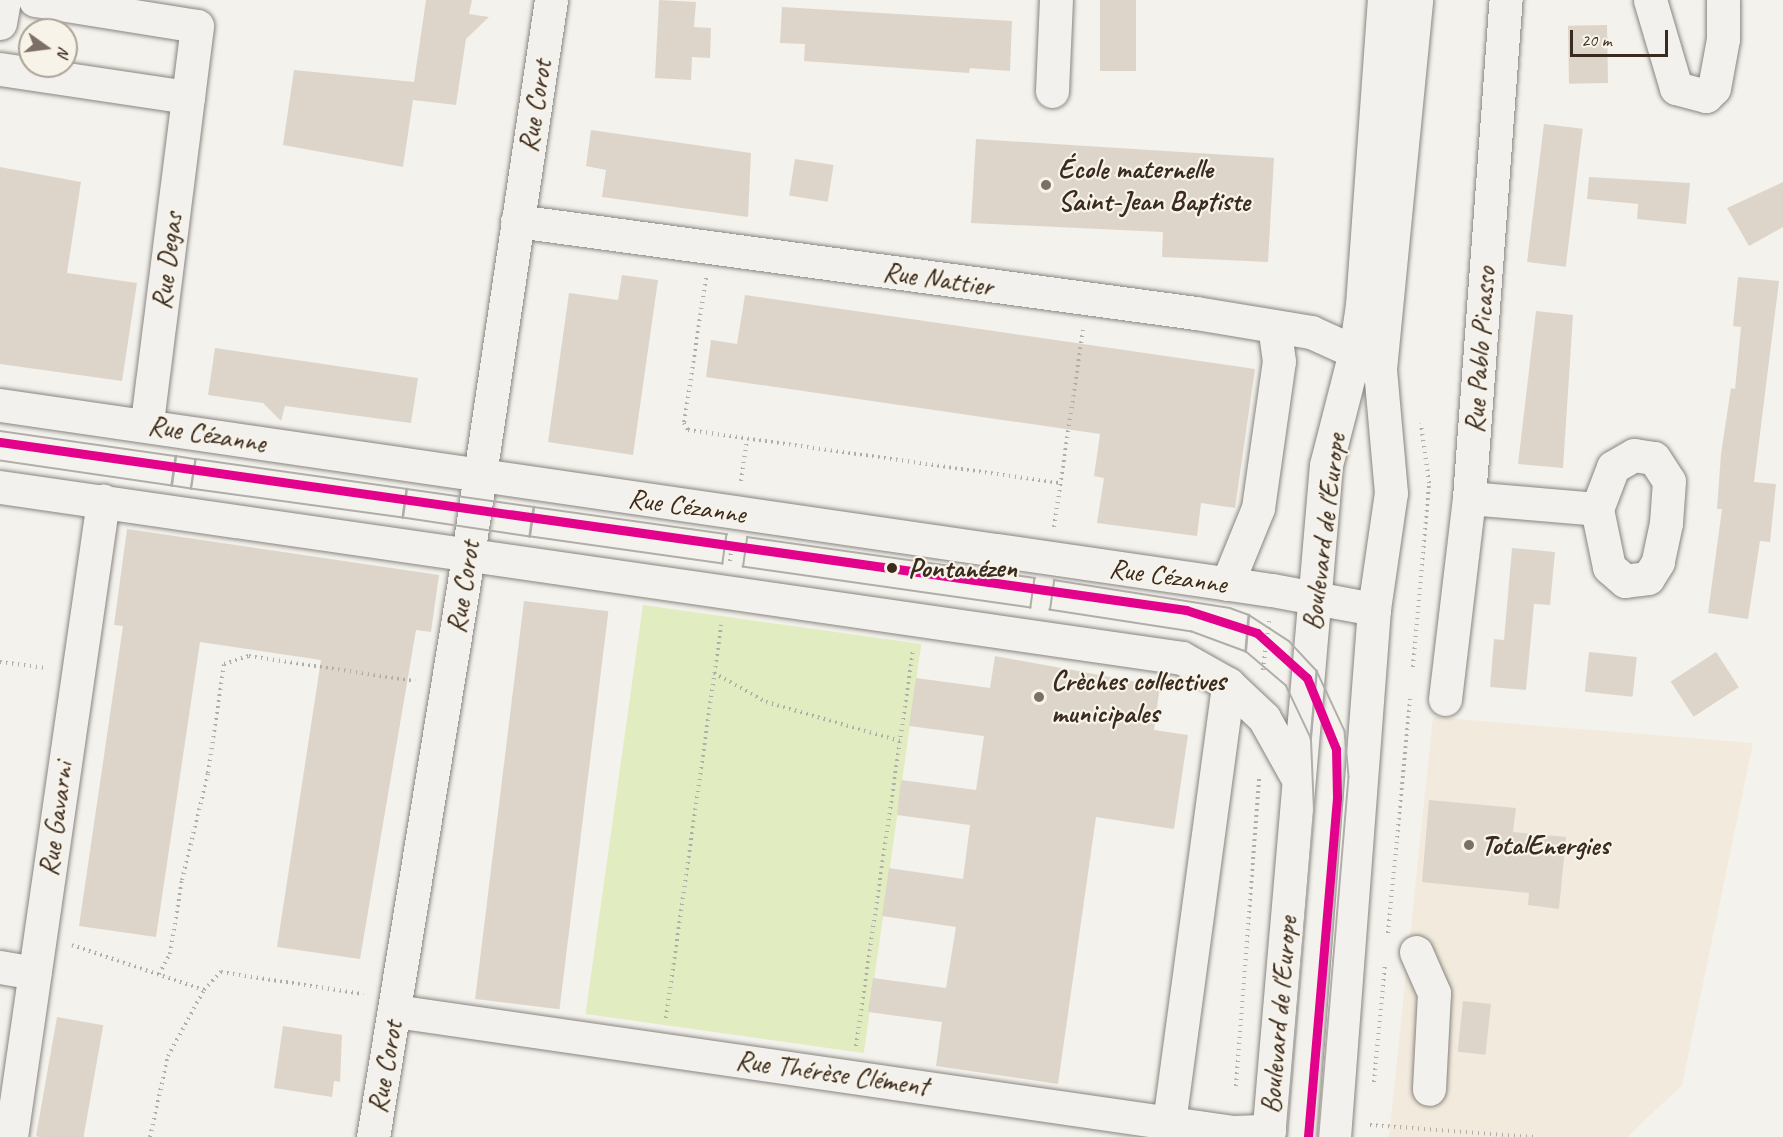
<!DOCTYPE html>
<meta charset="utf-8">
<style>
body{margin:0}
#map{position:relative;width:1783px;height:1137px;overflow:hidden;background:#f4f2ec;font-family:Caveat,sans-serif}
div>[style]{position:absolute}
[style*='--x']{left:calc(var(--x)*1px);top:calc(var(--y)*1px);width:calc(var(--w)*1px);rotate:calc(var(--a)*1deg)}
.built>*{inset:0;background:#f2eadc}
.green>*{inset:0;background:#e1ecc1;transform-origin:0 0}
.building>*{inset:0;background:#ddd5ca;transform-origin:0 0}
.path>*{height:4px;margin-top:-2px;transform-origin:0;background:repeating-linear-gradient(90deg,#b1aeaa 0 1.5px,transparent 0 6px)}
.roads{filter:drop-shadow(0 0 2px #898580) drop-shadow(0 0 2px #898580)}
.minor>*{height:33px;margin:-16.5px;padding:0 16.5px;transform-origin:16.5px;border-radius:16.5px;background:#f2f1ed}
.major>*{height:33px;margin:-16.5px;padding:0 16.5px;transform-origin:16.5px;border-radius:16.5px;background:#f2f1ed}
.tram>*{height:1.5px;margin:-0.75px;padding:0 0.75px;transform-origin:0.75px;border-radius:0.75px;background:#b1aeaa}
.tram-1>*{height:9px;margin:-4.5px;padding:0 4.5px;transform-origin:4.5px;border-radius:4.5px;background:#e3028c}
.dots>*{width:16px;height:16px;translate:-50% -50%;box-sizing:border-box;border:3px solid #f7f3e8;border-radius:50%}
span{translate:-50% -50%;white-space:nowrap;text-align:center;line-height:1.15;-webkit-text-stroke:4.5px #f7f3e8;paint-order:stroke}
.street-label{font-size:28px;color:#3b2a1e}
.poi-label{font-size:28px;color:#3b2a1e;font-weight:700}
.left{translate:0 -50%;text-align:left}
.stop-label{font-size:28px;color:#3b2a1e;font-weight:700}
.north{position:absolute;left:18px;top:18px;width:60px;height:60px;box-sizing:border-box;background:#f7f3e8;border:2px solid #aca397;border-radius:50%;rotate:104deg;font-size:16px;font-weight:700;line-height:24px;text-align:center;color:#3b2a1e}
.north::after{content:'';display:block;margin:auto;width:21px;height:27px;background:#7c7066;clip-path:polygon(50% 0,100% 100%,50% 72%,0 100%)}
.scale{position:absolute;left:1570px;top:30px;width:98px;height:27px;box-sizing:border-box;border:3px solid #3b2a1e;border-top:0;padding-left:8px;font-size:18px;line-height:21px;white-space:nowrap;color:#3b2a1e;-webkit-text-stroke:4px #f7f3e8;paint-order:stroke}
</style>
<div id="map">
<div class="built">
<div style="clip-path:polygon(1433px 717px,1753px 743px,1682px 1085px,1627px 1137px,1389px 1137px)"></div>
</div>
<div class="green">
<div style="left:643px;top:605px;width:281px;height:413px;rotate:8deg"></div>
</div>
<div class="building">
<div style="clip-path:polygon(426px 0,472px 0,469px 14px,489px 17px,466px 39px,456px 105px,413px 100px,403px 167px,283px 145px,294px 70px,414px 82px)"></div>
<div style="clip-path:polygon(659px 0,696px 2px,694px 27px,711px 28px,710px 58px,692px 57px,691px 80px,655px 78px)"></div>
<div style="left:1100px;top:0;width:36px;height:71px"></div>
<div style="clip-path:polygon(782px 7px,1012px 21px,1010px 71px,970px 68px,969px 73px,804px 61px,805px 44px,780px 43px)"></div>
<div style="left:1607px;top:25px;width:58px;height:39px;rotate:89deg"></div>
<div style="left:1544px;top:124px;width:39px;height:139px;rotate:7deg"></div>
<div style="clip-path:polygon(591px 130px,751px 153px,748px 217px,602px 197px,606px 170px,586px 166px)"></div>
<div style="clip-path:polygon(976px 139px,1274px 158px,1268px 262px,1162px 257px,1163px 232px,971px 223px)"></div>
<div style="left:795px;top:159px;width:39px;height:37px;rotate:9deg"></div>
<div style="clip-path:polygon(0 167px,81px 182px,67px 273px,137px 283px,122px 381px,0 364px)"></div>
<div style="clip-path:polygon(1589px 177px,1690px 183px,1686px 224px,1637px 219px,1638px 204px,1587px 199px)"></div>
<div style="clip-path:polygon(1783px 182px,1783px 227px,1749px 246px,1727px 208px)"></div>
<div style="clip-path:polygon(622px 275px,658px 280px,633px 455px,548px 442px,569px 293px,618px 300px)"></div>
<div style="clip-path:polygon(1738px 277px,1779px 281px,1754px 482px,1776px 484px,1770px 542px,1760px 541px,1748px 619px,1708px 613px,1722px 509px,1717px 509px,1721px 454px,1731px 388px,1735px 389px,1741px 327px,1733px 326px)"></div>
<div style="clip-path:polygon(745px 295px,1255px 369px,1235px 508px,1201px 503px,1197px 536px,1097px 523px,1104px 478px,1094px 476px,1100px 434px,706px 377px,711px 340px,737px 344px)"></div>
<div style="clip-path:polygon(1536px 311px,1573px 315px,1563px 468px,1518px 464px)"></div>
<div style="clip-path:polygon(215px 348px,418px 378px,411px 423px,285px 406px,281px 421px,263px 403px,208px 395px)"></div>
<div style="clip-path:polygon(127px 529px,439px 575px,431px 632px,416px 630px,360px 959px,277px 947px,321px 660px,200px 642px,156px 937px,79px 926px,123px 626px,114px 625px)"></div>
<div style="clip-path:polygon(1512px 548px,1555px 552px,1550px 605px,1534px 604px,1526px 690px,1490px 687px,1494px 639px,1504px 640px)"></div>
<div style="left:524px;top:601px;width:85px;height:401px;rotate:7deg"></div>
<div style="left:1589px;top:652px;width:48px;height:40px;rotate:6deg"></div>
<div style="left:1716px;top:652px;width:42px;height:54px;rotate:57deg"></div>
<div style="clip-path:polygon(995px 656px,1160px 686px,1154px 730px,1188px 735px,1174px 829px,1096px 817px,1058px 1084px,936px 1066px,942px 1022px,868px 1012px,873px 978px,946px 988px,956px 927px,882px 916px,889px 868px,963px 879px,970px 825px,897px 815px,901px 780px,976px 790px,984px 736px,909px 726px,916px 678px,990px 688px)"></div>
<div style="clip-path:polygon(1429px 800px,1516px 808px,1513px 832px,1566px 837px,1559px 909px,1528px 905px,1529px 893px,1422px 882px)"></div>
<div style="left:1463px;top:1001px;width:28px;height:51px;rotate:6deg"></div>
<div style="left:57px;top:1017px;width:47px;height:121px;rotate:10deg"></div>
<div style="clip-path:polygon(283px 1026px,342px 1035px,340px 1082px,334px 1081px,332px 1097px,274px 1088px)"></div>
</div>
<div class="path">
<div style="--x:706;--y:278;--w:147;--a:98.6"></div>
<div style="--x:684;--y:423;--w:8;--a:60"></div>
<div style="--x:688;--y:430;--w:377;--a:8.1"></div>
<div style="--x:741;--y:481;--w:42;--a:-81.9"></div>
<div style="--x:1054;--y:527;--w:199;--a:-81.6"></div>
<div style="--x:730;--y:561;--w:17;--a:-83"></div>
<div style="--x:0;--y:662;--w:47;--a:7.3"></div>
<div style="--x:1413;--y:667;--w:185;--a:-85"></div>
<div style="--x:1429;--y:483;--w:60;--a:-97.7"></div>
<div style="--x:1263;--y:670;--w:49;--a:-83"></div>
<div style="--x:714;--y:673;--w:60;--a:29.1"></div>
<div style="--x:766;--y:702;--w:140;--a:16.2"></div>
<div style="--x:1388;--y:933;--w:235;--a:-84.6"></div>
<div style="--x:72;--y:945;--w:139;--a:18.8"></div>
<div style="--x:204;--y:990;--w:25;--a:-47"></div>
<div style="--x:221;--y:972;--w:144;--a:8.8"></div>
<div style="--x:159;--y:974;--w:23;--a:-61"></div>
<div style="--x:170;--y:954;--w:75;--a:-80.8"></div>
<div style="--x:182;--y:880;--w:110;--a:-76.3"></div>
<div style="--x:208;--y:773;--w:110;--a:-81.6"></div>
<div style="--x:224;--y:664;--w:26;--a:-18"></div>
<div style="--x:249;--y:656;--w:168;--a:8.6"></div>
<div style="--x:666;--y:1018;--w:397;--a:-82"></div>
<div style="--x:856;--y:1046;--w:398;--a:-81.8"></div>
<div style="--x:1374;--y:1082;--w:119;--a:-84.7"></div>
<div style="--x:1236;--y:1086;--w:308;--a:-85.7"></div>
<div style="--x:1370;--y:1125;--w:165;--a:4.2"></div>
<div style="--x:150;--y:1137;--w:83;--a:-77.5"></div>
<div style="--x:168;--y:1056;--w:75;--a:-61.4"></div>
</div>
<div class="roads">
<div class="minor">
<div style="--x:35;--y:0;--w:164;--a:9.1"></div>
<div style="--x:197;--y:26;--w:401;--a:97.2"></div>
<div style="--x:1650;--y:0;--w:92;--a:73.5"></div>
<div style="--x:1676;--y:88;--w:31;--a:15"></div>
<div style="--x:1706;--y:96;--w:11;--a:-45"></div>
<div style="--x:1714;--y:88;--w:50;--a:-79.6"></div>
<div style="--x:1723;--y:39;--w:39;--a:-90"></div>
<div style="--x:0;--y:23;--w:23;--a:-80"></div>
<div style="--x:0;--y:69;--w:190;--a:8.5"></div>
<div style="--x:1052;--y:91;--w:91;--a:-87.5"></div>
<div style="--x:517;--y:221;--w:685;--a:7.72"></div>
<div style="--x:1196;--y:313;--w:117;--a:9.4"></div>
<div style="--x:1311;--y:332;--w:48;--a:24.4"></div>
<div style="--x:0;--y:405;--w:1285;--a:8.28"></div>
<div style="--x:1272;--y:590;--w:104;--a:10.6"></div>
<div style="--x:0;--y:487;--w:1194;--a:8.23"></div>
<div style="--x:1182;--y:658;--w:53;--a:29.5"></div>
<div style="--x:1228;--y:684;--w:50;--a:43.4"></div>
<div style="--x:1264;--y:718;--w:68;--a:60.8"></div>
<div style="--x:1469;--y:498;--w:128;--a:4.9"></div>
<div style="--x:1597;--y:509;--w:45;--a:-69.1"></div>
<div style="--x:1613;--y:467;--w:24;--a:-30"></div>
<div style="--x:1634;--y:455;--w:20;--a:9"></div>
<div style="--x:1654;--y:458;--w:27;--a:57"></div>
<div style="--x:1669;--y:481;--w:42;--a:94.1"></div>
<div style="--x:1666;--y:523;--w:40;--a:102"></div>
<div style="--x:1658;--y:562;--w:19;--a:122"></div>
<div style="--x:1648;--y:578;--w:23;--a:173"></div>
<div style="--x:1625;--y:581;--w:21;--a:-139"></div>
<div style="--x:1609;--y:567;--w:59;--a:-101.7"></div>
<div style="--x:1227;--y:584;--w:82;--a:-67.8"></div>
<div style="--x:1258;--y:508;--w:148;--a:-81.9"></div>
<div style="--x:1279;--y:361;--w:35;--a:-98"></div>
<div style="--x:1445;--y:699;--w:202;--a:-83.2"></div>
<div style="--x:1469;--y:498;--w:499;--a:-85.8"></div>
<div style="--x:1416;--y:952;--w:45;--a:66.3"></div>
<div style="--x:1434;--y:993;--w:96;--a:93"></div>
<div style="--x:0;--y:967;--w:35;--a:10"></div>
<div style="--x:395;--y:1011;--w:847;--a:8.22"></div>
<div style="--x:1233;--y:1132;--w:36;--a:-2"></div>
<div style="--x:11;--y:1137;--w:643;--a:-81.77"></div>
<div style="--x:373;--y:1137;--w:556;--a:-80.69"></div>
<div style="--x:463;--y:588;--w:595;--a:-81.49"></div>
<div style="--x:1167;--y:1137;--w:457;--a:-82.3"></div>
</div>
<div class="major">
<div style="--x:1268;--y:1137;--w:674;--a:-85.07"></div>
<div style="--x:1326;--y:465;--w:117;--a:-75.6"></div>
<div style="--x:1355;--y:352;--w:48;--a:-81.5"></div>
<div style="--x:1362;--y:305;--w:306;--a:-85.9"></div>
<div style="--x:1334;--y:1137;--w:530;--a:-85.67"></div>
<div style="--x:1374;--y:609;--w:117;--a:-81.7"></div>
<div style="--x:1391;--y:493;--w:124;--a:-95.1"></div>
<div style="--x:1380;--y:369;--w:371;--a:-84.4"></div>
</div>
</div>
<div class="tram">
<div style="--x:0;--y:431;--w:178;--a:8.1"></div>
<div style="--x:176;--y:456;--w:30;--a:98"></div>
<div style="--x:172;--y:486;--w:174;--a:-171.7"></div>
<div style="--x:196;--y:459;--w:30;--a:99"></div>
<div style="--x:191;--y:489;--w:19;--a:-171"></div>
<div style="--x:172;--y:486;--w:30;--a:-82"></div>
<div style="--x:176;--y:456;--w:20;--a:9"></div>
<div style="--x:196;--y:459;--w:213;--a:8.1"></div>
<div style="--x:407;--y:489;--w:29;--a:98"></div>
<div style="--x:403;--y:518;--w:214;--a:-172.2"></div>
<div style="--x:191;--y:489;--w:30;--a:-81"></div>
<div style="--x:534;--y:507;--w:30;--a:98"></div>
<div style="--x:530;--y:537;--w:128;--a:-171.5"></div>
<div style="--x:403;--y:518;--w:29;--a:-82"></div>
<div style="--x:407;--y:489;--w:128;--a:8.1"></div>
<div style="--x:534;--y:507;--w:195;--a:8"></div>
<div style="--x:727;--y:534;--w:30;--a:98"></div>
<div style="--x:723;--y:564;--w:195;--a:-172"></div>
<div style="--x:530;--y:537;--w:30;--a:-82"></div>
<div style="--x:747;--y:537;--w:291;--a:8.1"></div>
<div style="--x:1035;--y:578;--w:30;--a:98"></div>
<div style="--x:1031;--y:608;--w:291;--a:-171.9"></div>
<div style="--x:743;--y:567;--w:30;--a:-82"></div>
<div style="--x:1054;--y:580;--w:178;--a:9"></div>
<div style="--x:1230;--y:608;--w:20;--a:20"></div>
<div style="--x:1249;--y:615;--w:37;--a:95"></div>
<div style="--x:1246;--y:652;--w:58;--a:-159.7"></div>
<div style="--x:1192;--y:632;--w:144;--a:-171.2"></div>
<div style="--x:1050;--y:610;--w:30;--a:-82"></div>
<div style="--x:1249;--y:615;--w:48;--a:33"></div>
<div style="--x:1289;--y:641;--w:41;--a:47"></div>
<div style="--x:1317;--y:671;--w:68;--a:95"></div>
<div style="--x:1311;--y:739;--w:59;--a:-115.3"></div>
<div style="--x:1286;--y:686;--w:52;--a:-139.6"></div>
<div style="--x:1246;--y:652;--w:37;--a:-85"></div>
<div style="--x:1287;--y:1137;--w:326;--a:-85.3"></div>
<div style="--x:1314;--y:812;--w:73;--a:-92.4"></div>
<div style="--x:1311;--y:739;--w:68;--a:-85"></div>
<div style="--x:1317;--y:671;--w:66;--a:65"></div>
<div style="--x:1345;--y:731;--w:46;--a:85"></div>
<div style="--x:1349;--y:777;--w:361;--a:94.8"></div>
</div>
<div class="tram-1">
<div style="--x:0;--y:442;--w:1198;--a:8.06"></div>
<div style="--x:1186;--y:610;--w:75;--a:17.9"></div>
<div style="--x:1257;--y:633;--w:67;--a:42"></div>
<div style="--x:1307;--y:678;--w:77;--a:67.8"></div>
<div style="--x:1336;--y:749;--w:49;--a:88.8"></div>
<div style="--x:1337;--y:798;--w:340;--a:94.9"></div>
</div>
<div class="dots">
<div style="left:1046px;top:185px;background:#7c7066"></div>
<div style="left:892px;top:568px;background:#3b2a1e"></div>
<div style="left:1039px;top:697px;background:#7c7066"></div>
<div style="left:1469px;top:845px;background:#7c7066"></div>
</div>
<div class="street-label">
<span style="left:535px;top:106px;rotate:-81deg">Rue Corot</span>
<span style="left:167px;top:261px;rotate:-83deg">Rue Degas</span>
<span style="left:938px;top:279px;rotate:8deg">Rue Nattier</span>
<span style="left:1480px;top:350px;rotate:-86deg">Rue Pablo Picasso</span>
<span style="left:207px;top:434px;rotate:9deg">Rue Cézanne</span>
<span style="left:687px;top:506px;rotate:8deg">Rue Cézanne</span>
<span style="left:1324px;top:532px;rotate:-83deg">Boulevard de l'Europe</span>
<span style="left:1168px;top:576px;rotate:8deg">Rue Cézanne</span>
<span style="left:463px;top:587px;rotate:-81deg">Rue Corot</span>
<span style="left:56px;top:819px;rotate:-82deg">Rue Gavarni</span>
<span style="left:1279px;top:1015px;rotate:-85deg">Boulevard de l'Europe</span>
<span style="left:385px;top:1067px;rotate:-80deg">Rue Corot</span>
<span style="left:832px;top:1073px;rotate:8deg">Rue Thérèse Clément</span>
</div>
<div class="poi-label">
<span class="left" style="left:1058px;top:185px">École maternelle<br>Saint-Jean Baptiste</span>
<span class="left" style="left:1051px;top:697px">Crèches collectives<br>municipales</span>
<span class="left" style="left:1481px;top:845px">TotalEnergies</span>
</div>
<div class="stop-label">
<span class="left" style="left:908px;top:568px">Pontanézen</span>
</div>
<div class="north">N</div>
<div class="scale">20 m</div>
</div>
